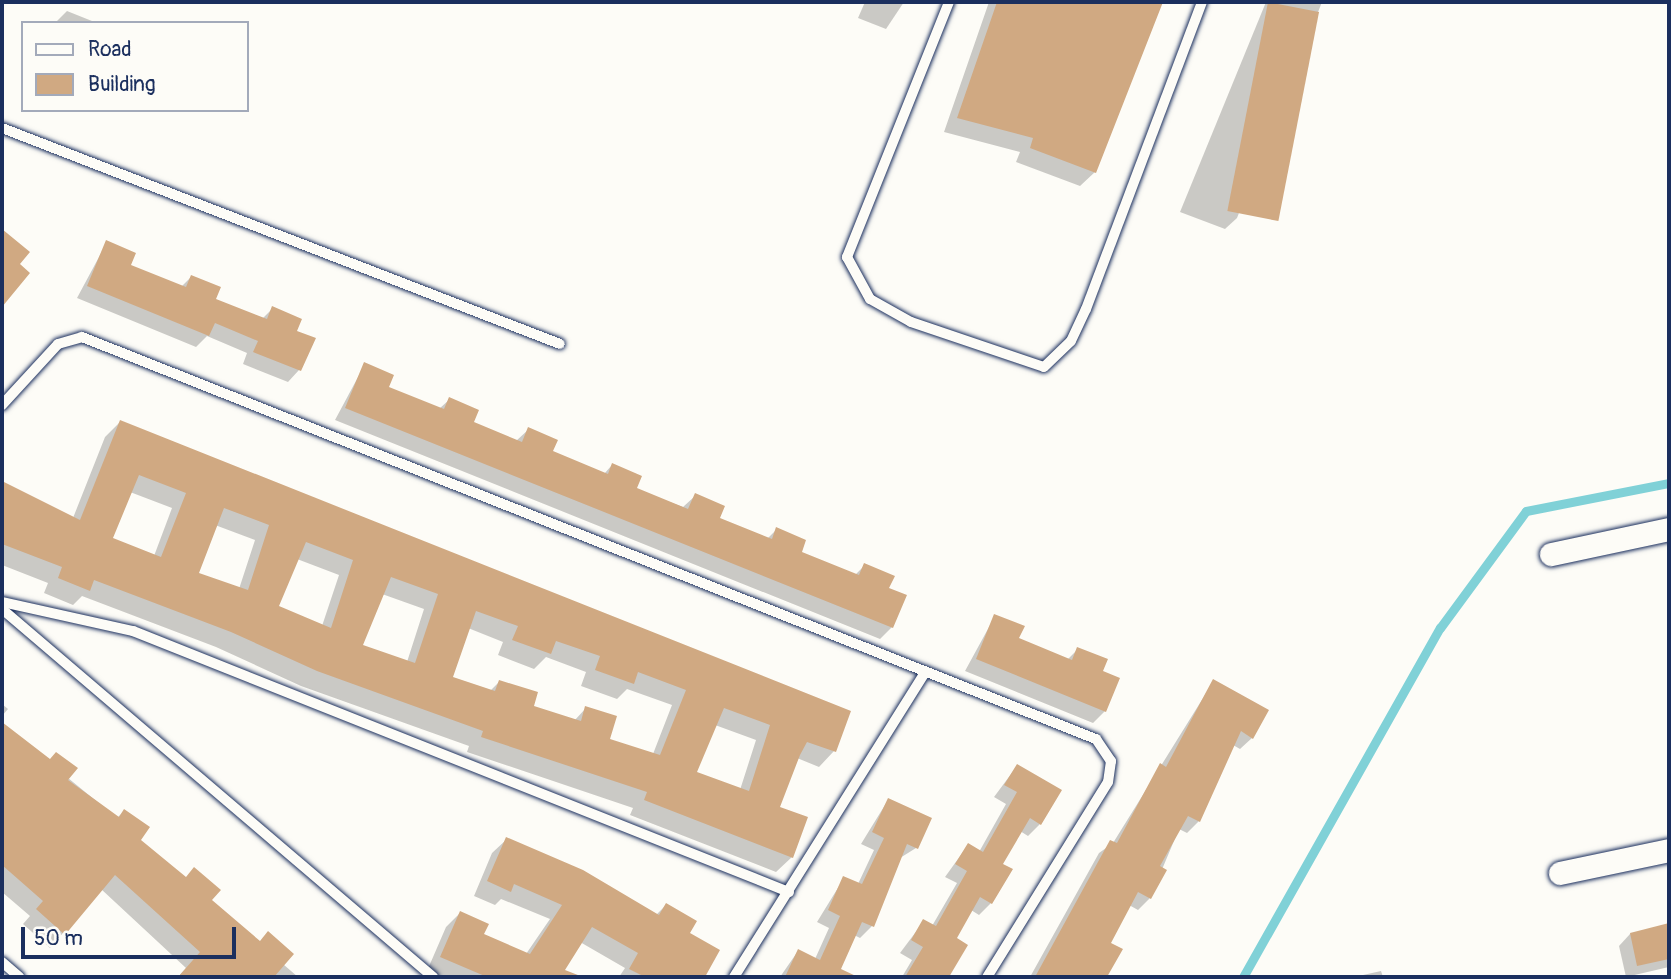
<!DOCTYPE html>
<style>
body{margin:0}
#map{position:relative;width:1671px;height:979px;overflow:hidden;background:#fdfcf7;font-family:Pangolin,sans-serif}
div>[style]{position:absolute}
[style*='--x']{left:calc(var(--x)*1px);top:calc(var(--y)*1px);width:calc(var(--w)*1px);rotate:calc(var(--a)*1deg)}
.shadow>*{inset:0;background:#0003}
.stream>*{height:9px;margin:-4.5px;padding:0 4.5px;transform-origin:4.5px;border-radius:4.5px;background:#80d1d7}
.building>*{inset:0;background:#d0a982;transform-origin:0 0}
.roads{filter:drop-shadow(0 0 2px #1b2f5e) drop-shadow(0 0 2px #1b2f5e)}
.lane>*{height:10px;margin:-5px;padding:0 5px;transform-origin:5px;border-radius:5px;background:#fdfcf7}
.street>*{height:23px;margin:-11.5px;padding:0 11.5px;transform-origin:11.5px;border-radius:11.5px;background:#fdfcf7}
span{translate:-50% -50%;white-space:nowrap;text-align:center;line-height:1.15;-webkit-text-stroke:7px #fdfcf7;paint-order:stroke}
.frame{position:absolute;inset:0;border:4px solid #1b2f5e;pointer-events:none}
.legend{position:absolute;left:21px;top:21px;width:228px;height:91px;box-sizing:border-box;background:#fdfcf7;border:2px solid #a3aaba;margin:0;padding:9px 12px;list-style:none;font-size:21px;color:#1b2f5e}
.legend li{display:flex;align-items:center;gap:14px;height:35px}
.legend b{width:35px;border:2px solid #a3aaba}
.scale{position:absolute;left:21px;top:927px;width:215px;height:32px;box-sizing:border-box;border:4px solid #1b2f5e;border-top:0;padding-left:9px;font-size:21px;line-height:24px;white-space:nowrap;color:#1b2f5e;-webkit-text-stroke:5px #fdfcf7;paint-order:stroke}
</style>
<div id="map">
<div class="shadow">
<div style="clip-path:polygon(865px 2px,904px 2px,886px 29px,858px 18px)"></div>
<div style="clip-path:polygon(989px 2px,1161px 2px,1095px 172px,1080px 186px,1016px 162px,1020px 152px,944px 132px)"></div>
<div style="clip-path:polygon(1266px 2px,1322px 2px,1237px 218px,1225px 229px,1180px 212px)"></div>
<div style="clip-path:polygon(67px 11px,97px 23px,55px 23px)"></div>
<div style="clip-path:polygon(107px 242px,129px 266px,181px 287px,191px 277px,214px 300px,262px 319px,273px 308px,295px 332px,299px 370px,288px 382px,243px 364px,247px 353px,207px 336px,196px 347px,77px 298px)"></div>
<div style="clip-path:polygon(365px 364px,387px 388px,439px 409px,450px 399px,472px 423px,516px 441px,529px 429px,551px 452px,604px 474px,612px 465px,634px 489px,683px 507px,695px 496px,717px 519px,767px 539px,777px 529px,799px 552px,855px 575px,865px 565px,887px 589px,892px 627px,880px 639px,335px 420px)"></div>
<div style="clip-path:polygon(evenodd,120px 422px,834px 751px,819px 767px,797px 758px,778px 808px,792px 857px,776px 872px,630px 815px,633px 808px,467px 752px,469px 746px,301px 686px,216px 647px,82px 596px,73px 605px,44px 593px,48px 583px,2px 565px,2px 484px,73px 518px,105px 437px,120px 422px,130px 492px,172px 508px,154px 556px,111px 539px,130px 492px,120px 422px,215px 525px,255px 540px,239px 589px,196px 574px,215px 525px,120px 422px,297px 559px,339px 575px,322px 626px,277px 606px,297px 559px,120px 422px,382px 594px,424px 609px,407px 662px,361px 646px,382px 594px,120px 422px,468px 628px,503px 642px,498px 655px,534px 669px,546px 657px,586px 672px,581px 686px,617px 699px,627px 689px,672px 705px,653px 754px,608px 740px,586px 708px,574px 721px,532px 708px,499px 682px,490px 691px,451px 678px,468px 628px,120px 422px,715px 725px,756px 740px,740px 790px,695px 773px,715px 725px)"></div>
<div style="clip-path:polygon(995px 616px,1017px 639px,1067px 660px,1078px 649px,1101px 672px,1105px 711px,1093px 723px,965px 671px)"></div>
<div style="clip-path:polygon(1213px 682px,1252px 738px,1240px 749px,1233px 745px,1199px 821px,1187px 833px,1179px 829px,1150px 898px,1138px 910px,1129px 905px,1109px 943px,1120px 950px,1105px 977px,1030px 977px,1099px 853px,1113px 843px)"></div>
<div style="clip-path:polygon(2px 704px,8px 709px,2px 716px)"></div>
<div style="clip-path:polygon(2px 724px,117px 818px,124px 811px,139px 840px,298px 977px,178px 977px,186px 968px,101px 889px,50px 948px,23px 924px,30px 916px,2px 892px)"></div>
<div style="clip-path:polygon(1017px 766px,1040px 824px,1028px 836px,1020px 831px,1001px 864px,991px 903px,979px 915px,971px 910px,954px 939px,966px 945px,947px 977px,902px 977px,912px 960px,900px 953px,924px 921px,932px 926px,957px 883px,945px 877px,968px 845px,979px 852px,1006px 804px,994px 797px)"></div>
<div style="clip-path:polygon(888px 800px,916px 848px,900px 858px,872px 926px,860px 938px,854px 935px,836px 977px,780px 977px,798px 951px,815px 959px,829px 928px,817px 922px,844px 878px,858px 884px,874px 850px,861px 844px)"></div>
<div style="clip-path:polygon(507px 839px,656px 915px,666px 905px,688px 934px,718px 951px,703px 977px,619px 977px,625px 968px,580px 942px,560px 977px,441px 977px,427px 971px,446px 927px,460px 913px,482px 934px,526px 954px,550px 919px,501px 899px,495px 905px,474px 896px,492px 853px)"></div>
<div style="clip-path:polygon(1669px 925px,1669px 967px,1626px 977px,1619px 946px,1630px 934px)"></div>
<div style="clip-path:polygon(1381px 971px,1383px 977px,1354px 977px)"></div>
</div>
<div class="stream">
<div style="--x:1243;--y:977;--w:401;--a:-60.6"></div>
<div style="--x:1440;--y:628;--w:145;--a:-53.7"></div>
<div style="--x:1526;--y:511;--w:146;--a:-11.1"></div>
</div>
<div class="building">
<div style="clip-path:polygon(997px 2px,1163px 2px,1096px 173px,1030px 148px,1033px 138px,957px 118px)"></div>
<div style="left:1268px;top:2px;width:52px;height:213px;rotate:11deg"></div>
<div style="clip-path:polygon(2px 229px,30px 252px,20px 264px,30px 273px,2px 307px)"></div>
<div style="clip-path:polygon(106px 240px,136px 253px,131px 265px,186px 287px,191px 275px,221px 287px,216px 299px,267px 319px,272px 306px,302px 319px,297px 331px,316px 338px,301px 371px,253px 352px,258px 341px,215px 323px,209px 336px,87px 286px)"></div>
<div style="clip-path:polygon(364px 362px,394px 375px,389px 387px,444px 409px,449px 397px,479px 410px,474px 422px,522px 442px,528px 427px,558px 440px,553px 451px,608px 474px,612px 463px,642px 476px,637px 488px,688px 509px,695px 493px,725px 506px,720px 518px,772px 539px,776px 527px,806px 540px,802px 552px,859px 575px,864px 563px,895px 576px,889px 588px,907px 595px,893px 628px,345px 408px)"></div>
<div style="clip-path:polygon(evenodd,120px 420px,851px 711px,836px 752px,807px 742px,800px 755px,780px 807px,808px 817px,793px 858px,644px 800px,647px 792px,481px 737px,483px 731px,317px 671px,231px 632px,94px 580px,90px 591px,58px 578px,62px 567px,2px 544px,2px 481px,80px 520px,120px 420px,139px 475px,186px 493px,161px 557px,113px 538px,139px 475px,120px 420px,224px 508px,269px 525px,248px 590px,199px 573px,224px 508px,120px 420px,306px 542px,353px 560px,331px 628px,279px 606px,306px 542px,120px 420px,391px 577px,438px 594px,415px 663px,363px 645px,391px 577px,120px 420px,476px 611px,518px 626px,512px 640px,551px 654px,556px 641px,600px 656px,595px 670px,634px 684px,638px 672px,686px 690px,660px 755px,610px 739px,617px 716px,585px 706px,581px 721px,534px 706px,538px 692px,499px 680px,495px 691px,453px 677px,476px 611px,120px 420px,724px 708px,770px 725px,749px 791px,697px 772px,724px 708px)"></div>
<div style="clip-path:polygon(994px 614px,1025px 626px,1019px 638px,1072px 660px,1077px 647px,1108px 659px,1103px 671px,1120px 678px,1106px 712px,976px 659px)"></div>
<div style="clip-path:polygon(1213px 679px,1269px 710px,1253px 739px,1241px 731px,1200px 822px,1188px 816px,1160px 866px,1167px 870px,1151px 899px,1138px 892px,1111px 943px,1123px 949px,1107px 977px,1035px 977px,1110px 840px,1117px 843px,1160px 763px,1166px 767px)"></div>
<div style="clip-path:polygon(2px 722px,50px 759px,56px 752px,78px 768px,68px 780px,119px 817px,124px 809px,150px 827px,141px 840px,186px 877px,194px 867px,221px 890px,212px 900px,260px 941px,268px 931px,294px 954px,274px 977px,178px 977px,200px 952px,115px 875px,65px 935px,36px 909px,43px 901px,2px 865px)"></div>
<div style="clip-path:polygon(1017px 764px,1062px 790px,1041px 825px,1030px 818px,1003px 864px,1013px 869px,992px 904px,980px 897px,957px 938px,968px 945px,949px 977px,905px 977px,923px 947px,911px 940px,923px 919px,936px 926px,967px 871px,955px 864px,968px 843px,983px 852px,1017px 792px,1004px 785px)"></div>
<div style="clip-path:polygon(888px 798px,932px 818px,918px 849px,907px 844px,874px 927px,862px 922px,841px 969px,858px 977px,785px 977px,798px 949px,820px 960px,840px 916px,828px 910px,843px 876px,862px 884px,884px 838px,872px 832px)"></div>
<div style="clip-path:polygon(506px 837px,583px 870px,659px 915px,666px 903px,697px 921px,690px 933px,720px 950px,705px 977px,645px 977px,629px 969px,638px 953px,592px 927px,565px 970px,583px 977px,487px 977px,440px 957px,460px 911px,489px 924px,484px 934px,530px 954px,562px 905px,514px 884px,511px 892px,487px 881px)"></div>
<div style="clip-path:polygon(1669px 923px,1669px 959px,1637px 966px,1630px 933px)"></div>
</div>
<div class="roads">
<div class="lane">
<div style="--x:949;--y:2;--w:275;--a:111.8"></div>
<div style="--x:847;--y:257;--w:48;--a:61.3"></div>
<div style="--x:870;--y:299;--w:47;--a:29.3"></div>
<div style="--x:911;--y:322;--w:140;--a:18.7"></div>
<div style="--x:1044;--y:367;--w:37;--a:-44"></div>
<div style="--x:1071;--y:341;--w:35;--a:-65"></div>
<div style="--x:1086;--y:309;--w:328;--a:-69.3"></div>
<div style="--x:2;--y:128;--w:598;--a:21.16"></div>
<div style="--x:2;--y:405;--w:83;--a:-47.4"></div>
<div style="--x:58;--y:344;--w:25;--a:-16"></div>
<div style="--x:82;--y:337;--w:1091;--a:21.63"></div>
<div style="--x:1096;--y:739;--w:27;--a:56"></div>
<div style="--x:1111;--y:761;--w:21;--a:98"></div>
<div style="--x:1108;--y:782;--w:229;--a:121.8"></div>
<div style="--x:2;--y:602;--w:134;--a:12.5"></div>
<div style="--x:133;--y:631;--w:706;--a:21.7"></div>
<div style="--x:2;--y:609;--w:567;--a:40.49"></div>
<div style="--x:2;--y:962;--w:23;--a:41"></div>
<div style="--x:734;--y:977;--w:359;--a:-57.9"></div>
</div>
<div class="street">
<div style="--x:1551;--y:554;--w:121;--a:-12"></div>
<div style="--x:1560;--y:873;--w:111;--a:-11.9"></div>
</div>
</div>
<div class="frame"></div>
<ul class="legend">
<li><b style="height:9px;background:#fdfcf7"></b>Road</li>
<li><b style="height:19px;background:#d0a982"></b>Building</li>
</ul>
<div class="scale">50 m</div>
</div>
